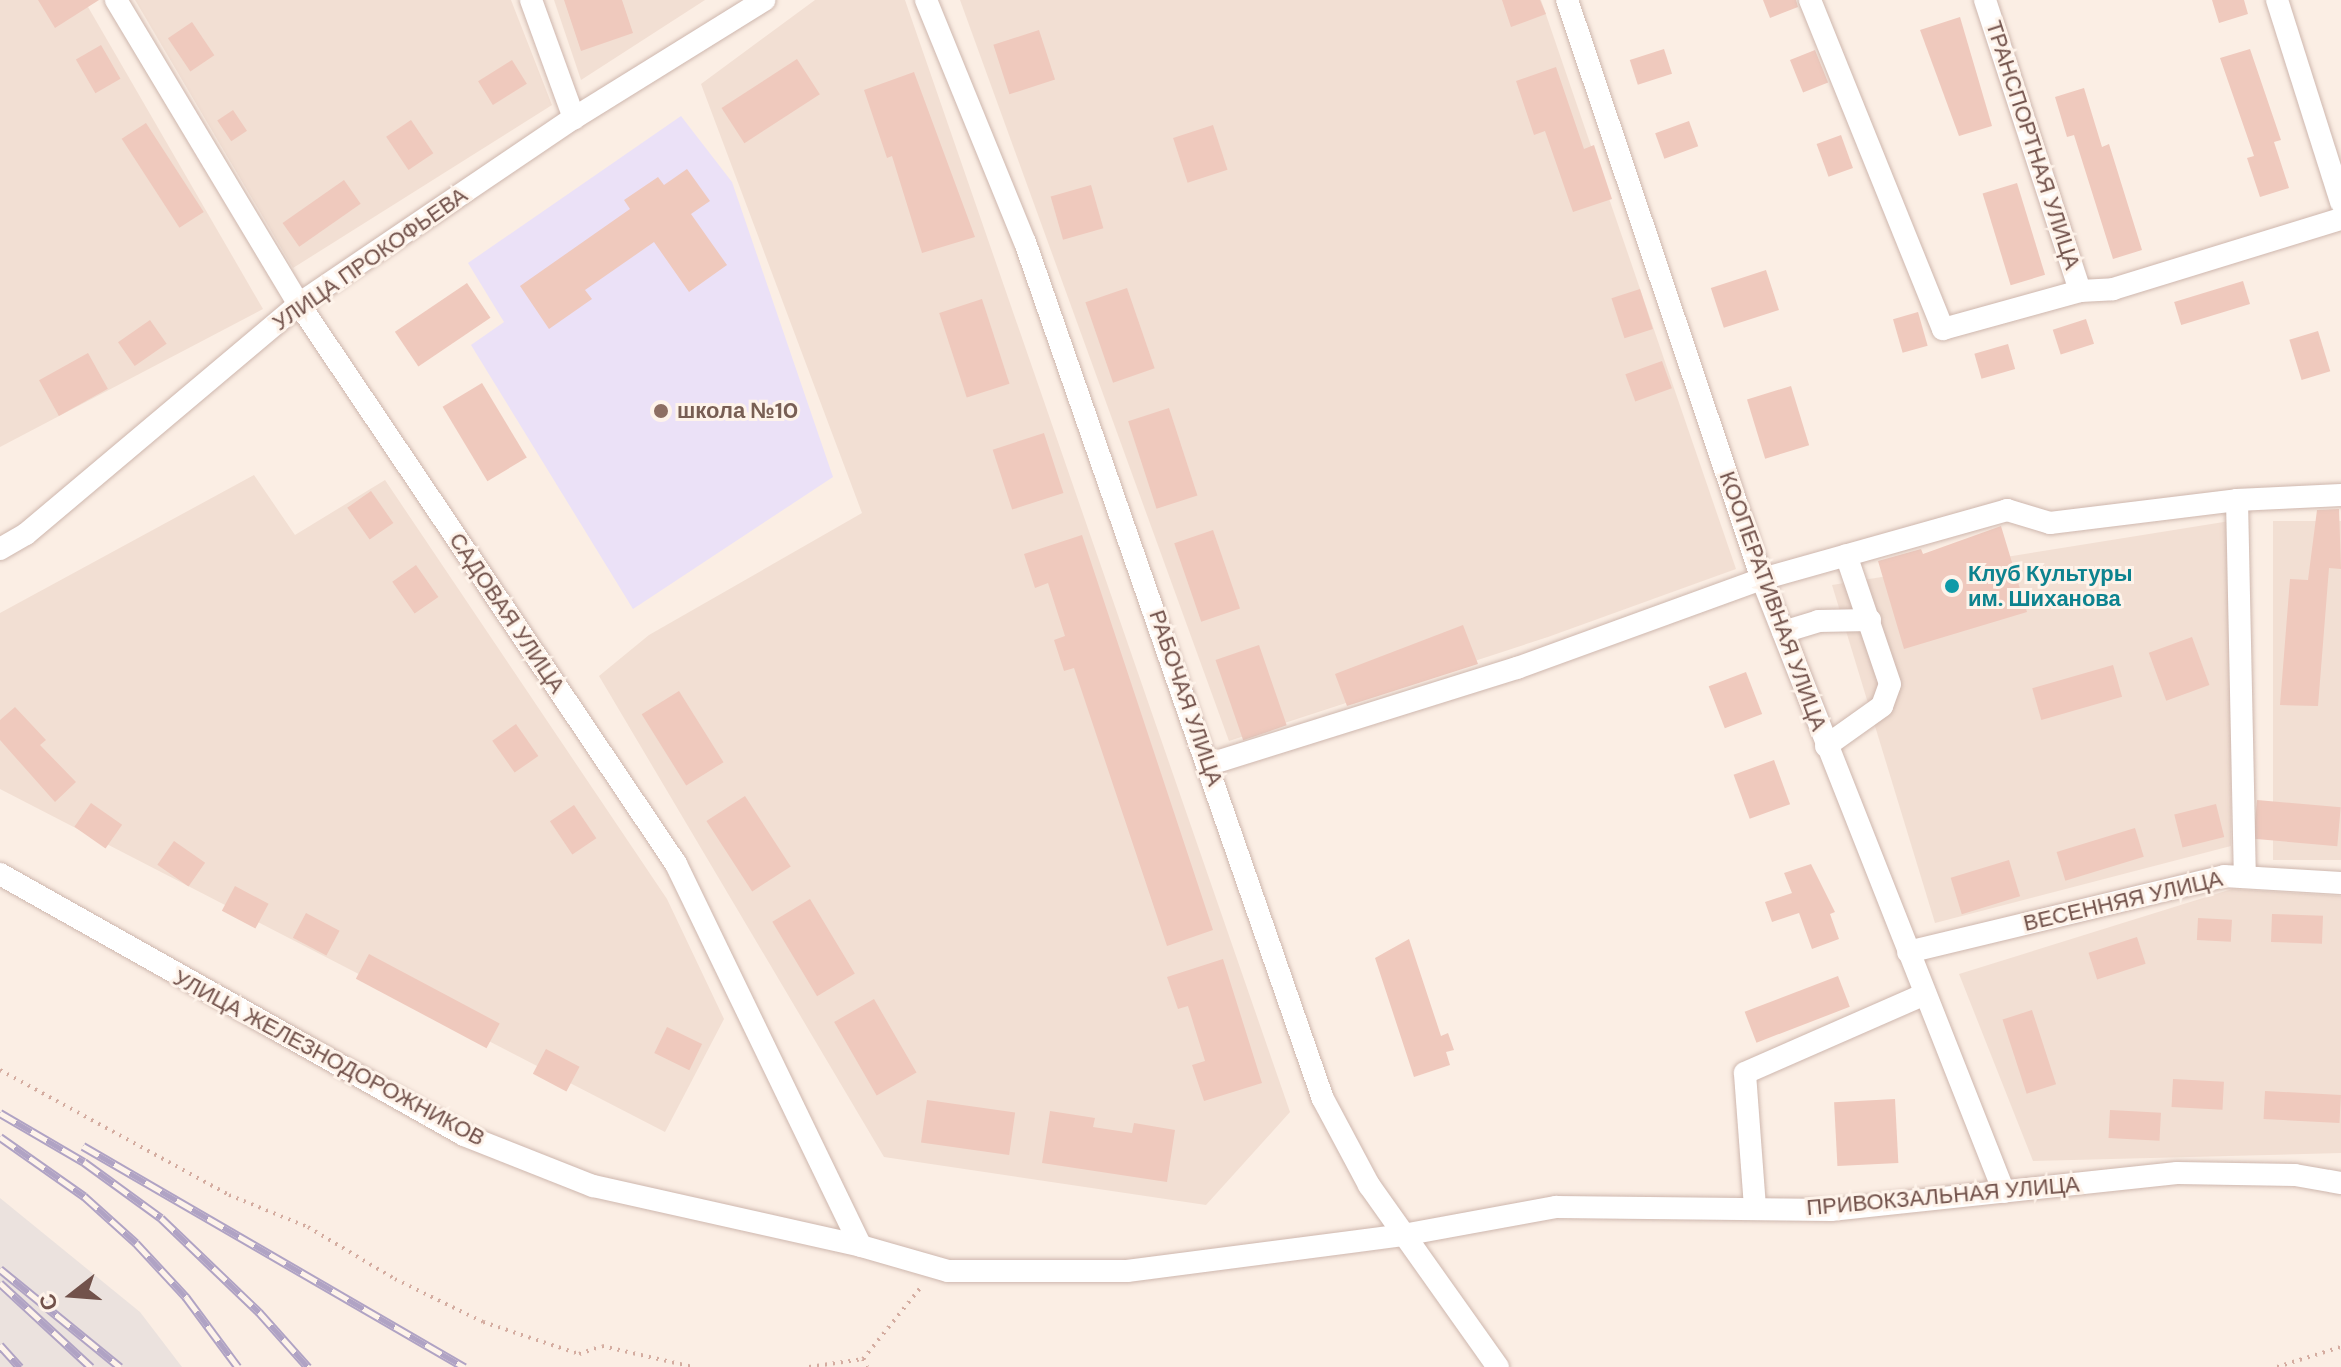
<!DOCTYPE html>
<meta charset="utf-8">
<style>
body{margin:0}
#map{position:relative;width:2341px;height:1367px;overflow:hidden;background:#fbeee4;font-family:"DM Sans",sans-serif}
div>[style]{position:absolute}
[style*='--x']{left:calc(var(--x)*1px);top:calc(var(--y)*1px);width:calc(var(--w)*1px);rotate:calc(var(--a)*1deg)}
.residential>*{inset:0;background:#f2dfd3;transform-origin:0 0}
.industrial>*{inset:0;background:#ebe2de}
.education>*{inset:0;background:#ebe1f7}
.building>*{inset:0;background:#efc9bd;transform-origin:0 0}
.path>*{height:4px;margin-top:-2px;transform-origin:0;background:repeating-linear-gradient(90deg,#d4aca0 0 2px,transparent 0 8px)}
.roads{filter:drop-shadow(0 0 2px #ceb7ae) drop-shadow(0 0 2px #ceb7ae)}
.minor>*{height:22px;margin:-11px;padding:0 11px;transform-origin:11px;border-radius:11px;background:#fff}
.rail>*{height:9px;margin-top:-4.5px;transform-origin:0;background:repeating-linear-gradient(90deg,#fef3ea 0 18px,#b0a3c4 0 36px);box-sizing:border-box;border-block:2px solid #b0a3c4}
.dots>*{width:22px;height:22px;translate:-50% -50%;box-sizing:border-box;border:4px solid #fef3ea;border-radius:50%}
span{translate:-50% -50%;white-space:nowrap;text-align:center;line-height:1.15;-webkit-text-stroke:6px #fef3ea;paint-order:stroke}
.street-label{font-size:22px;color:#72524b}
.education-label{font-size:22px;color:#785e54;font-weight:700}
.left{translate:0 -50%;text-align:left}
.culture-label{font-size:22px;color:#0d838f;font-weight:700}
.north{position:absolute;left:32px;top:1255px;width:80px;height:80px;-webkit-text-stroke:6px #fef3ea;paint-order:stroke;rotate:253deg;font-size:22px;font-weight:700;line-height:32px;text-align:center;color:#72524b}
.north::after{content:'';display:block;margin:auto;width:28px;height:36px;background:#72524b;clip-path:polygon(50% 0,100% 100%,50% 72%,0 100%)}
</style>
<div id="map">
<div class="residential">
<div style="clip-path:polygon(0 0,84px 0,263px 309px,0 447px)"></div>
<div style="clip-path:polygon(135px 0,511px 0,552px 105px,293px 268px)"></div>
<div style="clip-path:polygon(554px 0,705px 0,581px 80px)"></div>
<div style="clip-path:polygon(815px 0,905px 0,1290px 1112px,1206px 1205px,884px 1157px,599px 676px,649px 635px,862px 513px,701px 84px)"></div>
<div style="clip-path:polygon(960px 0,1541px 0,1736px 569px,1548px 637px,1229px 741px)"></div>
<div style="clip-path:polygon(254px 475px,295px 535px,385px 480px,667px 899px,724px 1019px,665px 1132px,0 789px,0 613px)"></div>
<div style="clip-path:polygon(2230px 521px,2231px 846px,1935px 923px,1832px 585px)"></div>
<div style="left:2341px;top:521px;width:339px;height:68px;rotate:90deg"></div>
<div style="clip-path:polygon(2232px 889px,2341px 896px,2341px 1153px,2033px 1161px,1959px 974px)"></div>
</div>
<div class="industrial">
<div style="clip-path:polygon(0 1198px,140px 1312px,182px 1367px,0 1367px)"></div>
</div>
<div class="education">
<div style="clip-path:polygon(681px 116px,732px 182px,833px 477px,633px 609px,471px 345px,504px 322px,468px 263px)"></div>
</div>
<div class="building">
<div style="clip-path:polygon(38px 0,99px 0,55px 28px)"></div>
<div style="clip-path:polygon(564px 0,622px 0,633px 33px,581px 51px)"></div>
<div style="clip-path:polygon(1502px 0,1540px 0,1546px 14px,1511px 27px)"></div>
<div style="clip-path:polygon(1763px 0,1796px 0,1798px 7px,1770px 18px)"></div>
<div style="clip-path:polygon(2212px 0,2244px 0,2248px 14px,2219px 23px)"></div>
<div style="clip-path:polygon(1960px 17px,1992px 126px,1959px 136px,1920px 30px)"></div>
<div style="left:192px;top:22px;width:40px;height:29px;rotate:56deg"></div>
<div style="left:1039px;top:30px;width:52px;height:48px;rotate:72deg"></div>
<div style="left:101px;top:45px;width:39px;height:29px;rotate:60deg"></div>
<div style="left:1664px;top:49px;width:26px;height:36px;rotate:72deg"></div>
<div style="clip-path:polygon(2250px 49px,2281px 140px,2274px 142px,2289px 188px,2260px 197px,2247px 158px,2254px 156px,2220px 58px)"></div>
<div style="left:1815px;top:50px;width:35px;height:27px;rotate:68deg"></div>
<div style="left:797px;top:59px;width:42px;height:90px;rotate:57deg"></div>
<div style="left:512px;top:60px;width:28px;height:40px;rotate:58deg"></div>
<div style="clip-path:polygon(1556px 67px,1584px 149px,1594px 145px,1612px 199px,1573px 212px,1545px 131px,1534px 135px,1516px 81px)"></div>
<div style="clip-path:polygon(914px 72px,975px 237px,922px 253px,892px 156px,887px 158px,864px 90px)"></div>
<div style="clip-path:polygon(2084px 88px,2102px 147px,2109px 144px,2142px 250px,2113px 259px,2074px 135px,2067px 137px,2055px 97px)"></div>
<div style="left:233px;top:110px;width:25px;height:19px;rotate:56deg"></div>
<div style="left:411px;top:120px;width:40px;height:30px;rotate:56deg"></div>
<div style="left:1689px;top:121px;width:27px;height:36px;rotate:70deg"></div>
<div style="left:146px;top:123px;width:106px;height:29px;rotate:57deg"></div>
<div style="left:1213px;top:125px;width:47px;height:42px;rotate:72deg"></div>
<div style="left:1841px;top:135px;width:35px;height:26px;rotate:70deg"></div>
<div style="clip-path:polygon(687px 169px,710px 201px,691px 214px,727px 265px,689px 292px,654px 242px,585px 290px,592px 299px,549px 329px,520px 286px,630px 209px,624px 200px,658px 177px,664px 185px)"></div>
<div style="left:344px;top:180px;width:29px;height:75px;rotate:55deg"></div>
<div style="left:2017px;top:183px;width:96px;height:36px;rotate:73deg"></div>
<div style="left:1091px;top:185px;width:45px;height:42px;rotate:74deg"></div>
<div style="left:1766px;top:270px;width:42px;height:58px;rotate:72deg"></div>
<div style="left:2243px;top:281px;width:24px;height:72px;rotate:73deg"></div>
<div style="left:467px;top:283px;width:42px;height:87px;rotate:56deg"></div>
<div style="left:1127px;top:288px;width:85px;height:44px;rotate:71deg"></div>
<div style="left:1640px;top:289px;width:42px;height:30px;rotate:72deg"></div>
<div style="left:982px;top:299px;width:89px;height:45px;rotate:72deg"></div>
<div style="left:1918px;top:312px;width:35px;height:26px;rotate:74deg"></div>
<div style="left:2086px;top:319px;width:26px;height:35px;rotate:72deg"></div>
<div style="left:150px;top:320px;width:29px;height:39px;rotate:55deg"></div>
<div style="left:2318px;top:331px;width:42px;height:30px;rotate:73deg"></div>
<div style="left:2008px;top:344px;width:26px;height:35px;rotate:74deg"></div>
<div style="left:88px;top:353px;width:41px;height:56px;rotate:61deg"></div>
<div style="left:1662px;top:361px;width:29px;height:39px;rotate:70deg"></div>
<div style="left:482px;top:383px;width:87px;height:46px;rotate:59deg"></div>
<div style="left:1791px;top:386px;width:62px;height:46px;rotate:73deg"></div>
<div style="left:1169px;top:408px;width:92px;height:43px;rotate:72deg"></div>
<div style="left:1044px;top:433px;width:63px;height:54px;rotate:72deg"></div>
<div style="left:371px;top:491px;width:39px;height:29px;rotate:55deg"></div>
<div style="clip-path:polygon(2339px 509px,2341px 569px,2329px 568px,2318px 706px,2280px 705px,2290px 579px,2308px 580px,2317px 510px)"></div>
<div style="clip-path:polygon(2001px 526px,2027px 612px,1904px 649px,1878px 561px,1921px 549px,1923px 554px)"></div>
<div style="left:1213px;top:530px;width:83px;height:41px;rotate:71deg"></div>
<div style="clip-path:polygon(1082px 535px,1213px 930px,1167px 946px,1074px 668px,1064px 671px,1054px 640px,1065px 636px,1048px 583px,1035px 588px,1024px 554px)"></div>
<div style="left:416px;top:565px;width:39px;height:29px;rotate:55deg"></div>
<div style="clip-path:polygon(1463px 625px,1478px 664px,1347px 706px,1335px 674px)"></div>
<div style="left:2192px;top:637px;width:51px;height:46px;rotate:70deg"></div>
<div style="left:1259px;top:645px;width:85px;height:46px;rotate:71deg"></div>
<div style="left:2113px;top:665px;width:33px;height:84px;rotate:74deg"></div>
<div style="left:1746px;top:672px;width:45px;height:40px;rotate:69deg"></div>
<div style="left:679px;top:691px;width:84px;height:44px;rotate:58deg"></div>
<div style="clip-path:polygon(15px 707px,46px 740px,40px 745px,76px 782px,55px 802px,0 740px,0 720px)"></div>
<div style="left:516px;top:724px;width:39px;height:29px;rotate:55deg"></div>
<div style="left:1774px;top:760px;width:47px;height:43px;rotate:70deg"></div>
<div style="left:745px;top:796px;width:84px;height:46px;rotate:57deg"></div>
<div style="left:2257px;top:800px;width:84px;height:39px;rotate:5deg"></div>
<div style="left:91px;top:803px;width:38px;height:29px;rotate:35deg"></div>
<div style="left:2216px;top:804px;width:34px;height:43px;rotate:76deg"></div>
<div style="left:574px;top:805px;width:40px;height:29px;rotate:56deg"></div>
<div style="left:2135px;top:828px;width:30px;height:82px;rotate:73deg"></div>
<div style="left:174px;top:841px;width:38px;height:29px;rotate:35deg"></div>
<div style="left:2009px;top:860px;width:38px;height:61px;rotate:73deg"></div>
<div style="clip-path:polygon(1811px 864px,1835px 912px,1830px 914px,1839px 939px,1812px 949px,1799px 913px,1772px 922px,1765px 902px,1792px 893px,1784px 873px)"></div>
<div style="left:235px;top:886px;width:38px;height:28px;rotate:28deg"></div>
<div style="left:810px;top:899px;width:87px;height:44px;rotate:59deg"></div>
<div style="left:306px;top:913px;width:38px;height:28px;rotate:28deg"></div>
<div style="left:2272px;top:914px;width:51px;height:28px;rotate:2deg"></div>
<div style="left:2198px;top:918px;width:34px;height:22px;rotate:3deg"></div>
<div style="left:2137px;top:937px;width:28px;height:51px;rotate:72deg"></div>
<div style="clip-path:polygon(1409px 939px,1441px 1036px,1448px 1033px,1454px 1050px,1446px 1052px,1450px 1065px,1414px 1077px,1375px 958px)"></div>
<div style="left:369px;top:954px;width:148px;height:28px;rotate:28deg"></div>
<div style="clip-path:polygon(1223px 959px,1262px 1083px,1204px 1101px,1192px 1065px,1205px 1061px,1188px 1006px,1178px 1009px,1167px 977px)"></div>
<div style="left:1838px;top:976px;width:33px;height:100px;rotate:69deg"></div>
<div style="left:874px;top:999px;width:85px;height:46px;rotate:60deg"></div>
<div style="left:2032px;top:1010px;width:78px;height:31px;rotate:72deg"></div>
<div style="left:667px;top:1027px;width:39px;height:29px;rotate:26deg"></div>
<div style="left:546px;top:1049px;width:38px;height:28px;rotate:28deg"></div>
<div style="left:2173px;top:1079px;width:51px;height:28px;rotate:3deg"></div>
<div style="left:2265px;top:1091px;width:76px;height:28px;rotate:3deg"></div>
<div style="left:1895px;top:1099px;width:64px;height:61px;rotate:87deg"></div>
<div style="left:927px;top:1100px;width:89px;height:43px;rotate:8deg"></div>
<div style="left:2110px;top:1110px;width:51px;height:28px;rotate:3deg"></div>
<div style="clip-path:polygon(1050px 1111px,1095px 1118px,1093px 1127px,1132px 1133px,1134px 1123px,1175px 1130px,1167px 1182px,1042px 1163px)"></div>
</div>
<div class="path">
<div style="--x:0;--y:1070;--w:261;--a:28.6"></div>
<div style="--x:229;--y:1195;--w:85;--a:22.1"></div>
<div style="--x:308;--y:1227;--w:101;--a:30.9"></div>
<div style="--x:395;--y:1279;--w:98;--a:26"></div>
<div style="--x:483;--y:1322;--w:101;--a:18.4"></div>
<div style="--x:579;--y:1354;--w:24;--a:-19"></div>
<div style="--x:602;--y:1346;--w:93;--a:13"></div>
<div style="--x:863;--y:1359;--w:9;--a:63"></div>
<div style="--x:809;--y:1367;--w:55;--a:-8.4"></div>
<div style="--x:863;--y:1359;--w:94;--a:-51.1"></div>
<div style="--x:2277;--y:1367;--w:67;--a:-17.4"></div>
</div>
<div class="roads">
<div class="minor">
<div style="--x:116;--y:0;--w:355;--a:59"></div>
<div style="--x:299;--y:304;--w:675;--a:56.05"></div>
<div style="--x:676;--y:864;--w:424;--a:64.2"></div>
<div style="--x:531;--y:0;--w:126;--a:70"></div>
<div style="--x:926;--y:0;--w:261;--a:67.8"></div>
<div style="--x:1025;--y:242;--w:907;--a:70.83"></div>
<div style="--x:1323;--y:1099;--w:98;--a:61.9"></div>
<div style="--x:1369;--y:1185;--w:223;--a:54.7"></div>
<div style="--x:1567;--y:0;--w:611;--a:71.39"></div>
<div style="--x:1762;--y:579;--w:659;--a:68.46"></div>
<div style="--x:1810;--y:0;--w:355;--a:68"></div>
<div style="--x:1943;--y:329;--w:142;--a:-15.5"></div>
<div style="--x:2080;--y:291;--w:33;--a:-3"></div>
<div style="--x:2113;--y:289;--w:239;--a:-17.1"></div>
<div style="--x:1985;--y:0;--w:306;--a:71.9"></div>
<div style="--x:2277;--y:0;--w:212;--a:72.4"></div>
<div style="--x:2237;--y:500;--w:377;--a:88.8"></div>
<div style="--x:0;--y:549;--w:30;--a:-30"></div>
<div style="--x:26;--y:534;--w:357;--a:-40.1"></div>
<div style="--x:299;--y:304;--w:332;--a:-34.1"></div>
<div style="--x:574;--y:118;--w:224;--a:-31.8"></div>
<div style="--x:1783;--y:632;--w:37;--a:-17"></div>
<div style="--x:1818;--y:621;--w:52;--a:-1.1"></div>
<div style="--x:1826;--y:746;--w:69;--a:-35.5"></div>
<div style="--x:1882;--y:706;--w:23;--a:-70"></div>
<div style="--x:1890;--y:684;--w:136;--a:-108.8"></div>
<div style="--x:1210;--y:764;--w:322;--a:-17.4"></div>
<div style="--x:1517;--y:668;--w:261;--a:-20"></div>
<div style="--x:1762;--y:579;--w:255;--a:-15.7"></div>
<div style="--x:2007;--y:510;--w:45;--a:16.8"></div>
<div style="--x:2050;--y:523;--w:188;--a:-7"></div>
<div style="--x:2237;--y:500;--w:104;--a:-2.8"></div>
<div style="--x:0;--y:874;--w:532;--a:29.36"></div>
<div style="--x:464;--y:1135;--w:139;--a:21.6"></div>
<div style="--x:593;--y:1186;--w:275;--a:12.6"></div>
<div style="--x:861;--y:1246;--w:91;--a:16"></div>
<div style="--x:948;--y:1271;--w:179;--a:0"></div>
<div style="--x:1127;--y:1271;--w:278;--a:-7.4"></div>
<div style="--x:1403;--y:1235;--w:156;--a:-10.4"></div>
<div style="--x:1556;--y:1207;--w:275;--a:0.6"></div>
<div style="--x:1831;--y:1210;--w:348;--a:-6.1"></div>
<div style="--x:2177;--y:1173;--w:118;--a:1"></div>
<div style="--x:2295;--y:1175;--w:47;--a:9.9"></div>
<div style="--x:1908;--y:952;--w:325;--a:-13.5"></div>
<div style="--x:2224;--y:876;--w:117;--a:3.4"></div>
<div style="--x:1755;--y:1207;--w:134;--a:-94.3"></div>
<div style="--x:1745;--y:1073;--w:194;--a:-23.7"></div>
</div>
</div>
<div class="rail">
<div style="--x:0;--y:1113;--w:97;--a:30.3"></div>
<div style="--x:84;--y:1162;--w:95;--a:36"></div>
<div style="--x:161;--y:1218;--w:136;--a:43.8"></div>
<div style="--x:259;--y:1312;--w:74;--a:48.3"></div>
<div style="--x:0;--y:1137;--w:103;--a:35.1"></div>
<div style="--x:84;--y:1196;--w:70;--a:42.1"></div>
<div style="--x:136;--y:1243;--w:74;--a:47.2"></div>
<div style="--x:186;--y:1297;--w:87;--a:53.4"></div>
<div style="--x:83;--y:1146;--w:441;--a:30.1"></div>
<div style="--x:0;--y:1269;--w:155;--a:39.2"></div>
<div style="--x:0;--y:1283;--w:124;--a:42.7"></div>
<div style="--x:0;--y:1345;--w:30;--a:48"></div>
</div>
<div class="dots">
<div style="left:661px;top:411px;background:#8d6e63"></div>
<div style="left:1952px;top:586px;background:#0f9aa8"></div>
</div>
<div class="street-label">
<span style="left:2033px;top:145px;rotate:72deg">ТРАНСПОРТНАЯ УЛИЦА</span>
<span style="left:370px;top:259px;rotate:-35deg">УЛИЦА ПРОКОФЬЕВА</span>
<span style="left:1773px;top:601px;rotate:70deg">КООПЕРАТИВНАЯ УЛИЦА</span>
<span style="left:507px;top:613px;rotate:56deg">САДОВАЯ УЛИЦА</span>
<span style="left:1186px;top:698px;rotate:71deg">РАБОЧАЯ УЛИЦА</span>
<span style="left:2123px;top:901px;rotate:-13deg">ВЕСЕННЯЯ УЛИЦА</span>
<span style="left:329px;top:1058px;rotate:28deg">УЛИЦА ЖЕЛЕЗНОДОРОЖНИКОВ</span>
<span style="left:1943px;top:1196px;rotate:-5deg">ПРИВОКЗАЛЬНАЯ УЛИЦА</span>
</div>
<div class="education-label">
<span class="left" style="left:677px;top:411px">школа №10</span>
</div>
<div class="culture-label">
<span class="left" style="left:1968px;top:586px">Клуб Культуры<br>им. Шиханова</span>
</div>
<div class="north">С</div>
</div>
